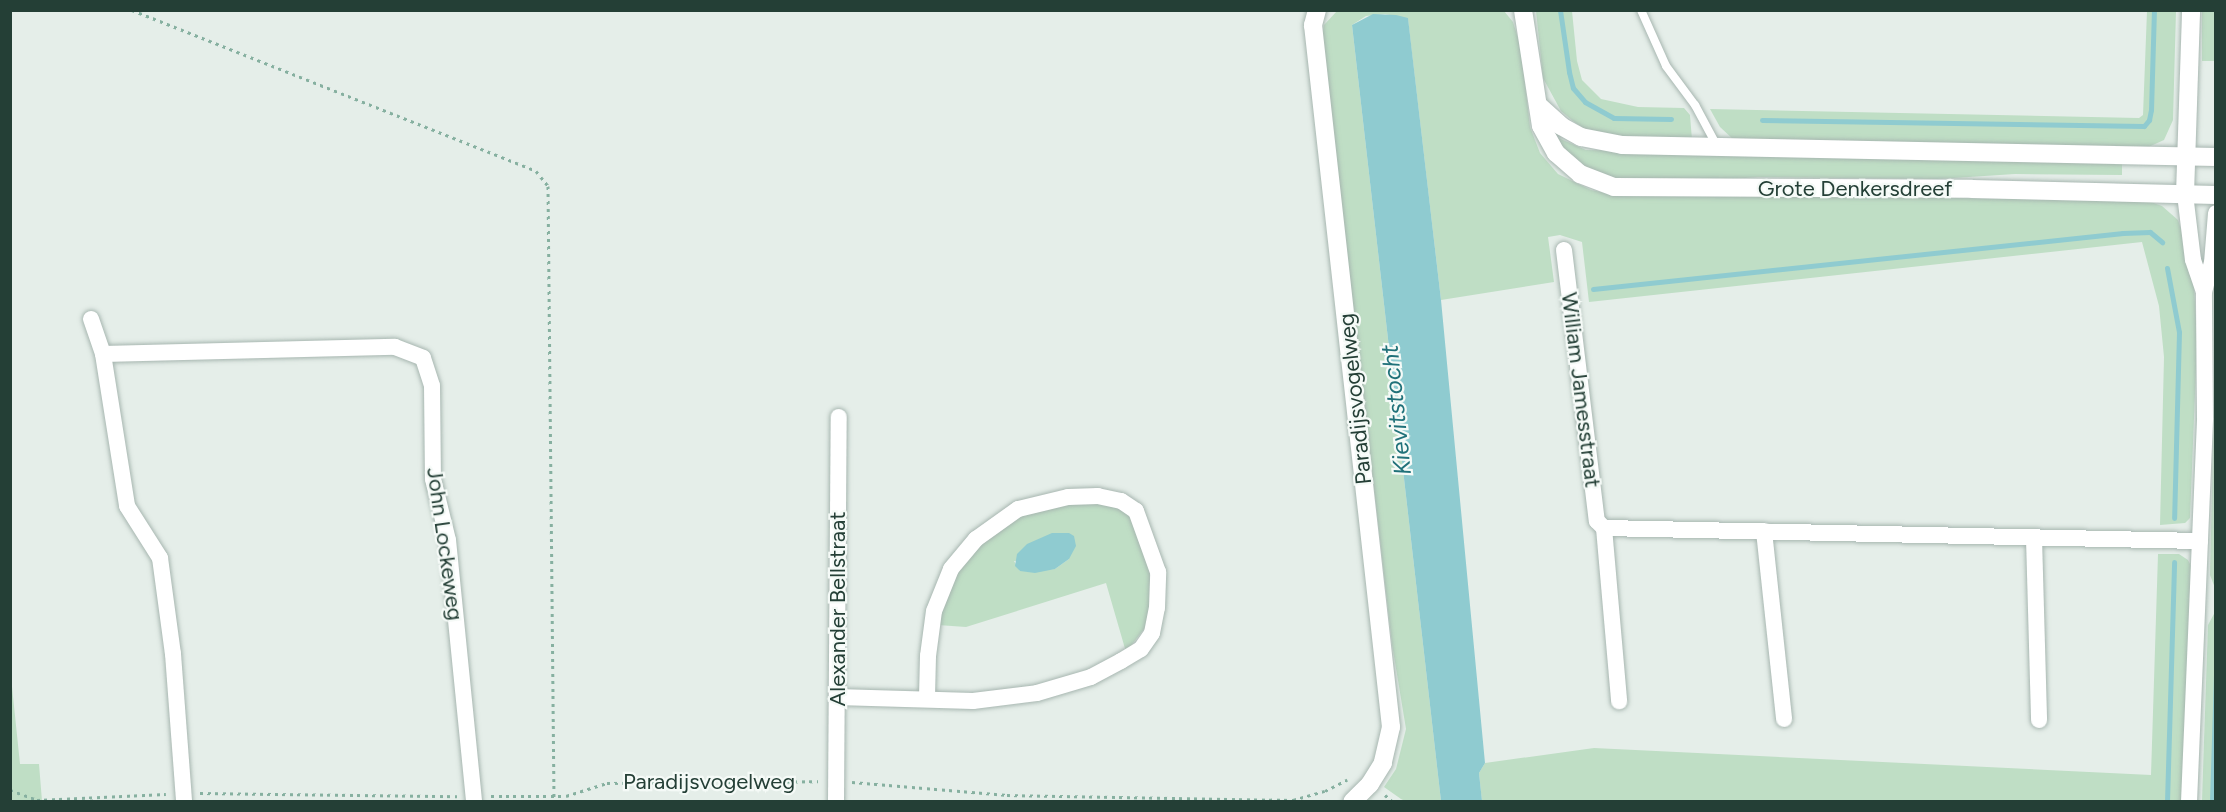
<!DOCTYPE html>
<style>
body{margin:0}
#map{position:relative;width:2226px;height:812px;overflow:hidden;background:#e5eee9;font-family:Figtree,sans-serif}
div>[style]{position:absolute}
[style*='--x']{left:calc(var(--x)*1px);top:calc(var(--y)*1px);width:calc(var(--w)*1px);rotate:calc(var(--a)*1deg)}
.green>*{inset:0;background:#bfdec5;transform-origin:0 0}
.water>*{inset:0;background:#8fcbd0}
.stream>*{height:5px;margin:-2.5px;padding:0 2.5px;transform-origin:2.5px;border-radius:2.5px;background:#8fcbd0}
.path>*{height:3px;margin-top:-1.5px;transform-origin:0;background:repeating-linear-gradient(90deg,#86b0a0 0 3px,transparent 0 7.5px)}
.roads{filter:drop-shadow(0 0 2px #a7b6b0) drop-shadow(0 0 2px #a7b6b0)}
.service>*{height:8px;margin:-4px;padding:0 4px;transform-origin:4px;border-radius:4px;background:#fff}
.minor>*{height:16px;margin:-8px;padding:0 8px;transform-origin:8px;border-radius:8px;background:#fff}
.tertiary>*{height:18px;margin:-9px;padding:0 9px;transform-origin:9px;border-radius:9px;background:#fff}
span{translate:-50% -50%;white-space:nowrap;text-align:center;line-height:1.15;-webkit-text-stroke:4.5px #f5faf7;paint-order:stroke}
.street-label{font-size:22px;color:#243f36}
.water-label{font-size:24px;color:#207179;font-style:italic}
.frame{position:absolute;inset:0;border:12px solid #243f36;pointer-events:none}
</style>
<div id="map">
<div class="green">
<div style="clip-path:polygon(1337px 11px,1504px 11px,1513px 22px,1521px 48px,1530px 127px,1540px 153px,1558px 174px,1591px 190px,1606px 193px,2148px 201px,2162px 206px,2178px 220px,2185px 241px,2194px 286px,2197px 343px,2190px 518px,2185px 523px,2160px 525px,2164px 357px,2159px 306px,2142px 242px,1589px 302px,1582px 242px,1560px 235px,1548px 237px,1554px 282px,1441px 300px,1408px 19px,1385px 14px,1366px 16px,1352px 25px,1441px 801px,1405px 801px,1401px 799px,1384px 787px,1396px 769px,1406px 729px,1392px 644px,1322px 37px,1324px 25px)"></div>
<div style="clip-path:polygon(1536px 11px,1572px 11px,1577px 61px,1582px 80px,1601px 99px,1638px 107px,1684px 108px,1690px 115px,1692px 140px,1632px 139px,1588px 132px,1573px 121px,1561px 111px,1543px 78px)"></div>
<div style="clip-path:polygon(2147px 11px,2176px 11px,2173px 120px,2164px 140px,2144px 149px,1735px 141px,1720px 127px,1710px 109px,2139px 118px,2143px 115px)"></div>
<div style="left:2202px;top:11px;width:13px;height:50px"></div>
<div style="clip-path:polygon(1556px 137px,1586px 150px,2122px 159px,2122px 175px,2015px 174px,1938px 179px,1758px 177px,1694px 182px,1631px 183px,1595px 176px,1553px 139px)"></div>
<div style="clip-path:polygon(2215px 366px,2216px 588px,2215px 588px,2210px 575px)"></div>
<div style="clip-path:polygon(evenodd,1106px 502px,1130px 514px,1150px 564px,1150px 614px,1144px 629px,1126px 652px,1106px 583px,966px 627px,938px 625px,947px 595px,961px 567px,979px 543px,1025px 513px,1059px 504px,1106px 502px,1069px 559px,1055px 569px,1020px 571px,1014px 561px,1069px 559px)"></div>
<div style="clip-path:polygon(2158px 554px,2179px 554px,2188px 560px,2191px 566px,2185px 801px,1482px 802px,1479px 773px,1485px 763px,1594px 748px,2151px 775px)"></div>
<div style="clip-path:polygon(2215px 612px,2215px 801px,2202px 801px,2208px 625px)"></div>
<div style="clip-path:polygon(11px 677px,20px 764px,39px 764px,42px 801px,11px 801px)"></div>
</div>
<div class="water">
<div style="clip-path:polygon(1373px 14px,1396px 15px,1408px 18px,1441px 300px,1485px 763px,1479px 773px,1482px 801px,1441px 801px,1352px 25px)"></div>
<div style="clip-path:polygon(1052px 533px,1069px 533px,1074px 536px,1076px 546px,1069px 559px,1055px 569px,1035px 573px,1020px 571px,1015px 566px,1017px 554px,1027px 544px)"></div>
</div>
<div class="stream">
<div style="--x:1560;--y:10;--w:63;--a:81.7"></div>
<div style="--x:1569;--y:72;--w:16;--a:76"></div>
<div style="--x:1573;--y:88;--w:18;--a:49"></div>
<div style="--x:1585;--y:102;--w:33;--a:29"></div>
<div style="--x:1614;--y:118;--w:57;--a:1"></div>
<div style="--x:1762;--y:120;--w:382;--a:0.9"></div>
<div style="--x:2144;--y:126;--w:8;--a:-50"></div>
<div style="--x:2149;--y:120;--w:10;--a:-79"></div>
<div style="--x:2151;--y:110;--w:100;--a:-88.3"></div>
<div style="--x:2167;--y:268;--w:65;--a:79.4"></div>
<div style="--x:2179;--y:332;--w:186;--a:91.5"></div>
<div style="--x:1593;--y:289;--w:533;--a:-6.03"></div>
<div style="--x:2123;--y:233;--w:27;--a:-2"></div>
<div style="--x:2150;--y:232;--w:16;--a:40"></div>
<div style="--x:2167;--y:802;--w:240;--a:-88.3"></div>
<div style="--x:2212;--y:802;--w:128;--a:-88.2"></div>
</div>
<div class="path">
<div style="--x:132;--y:10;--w:435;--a:21.7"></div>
<div style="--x:536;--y:171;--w:19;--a:51"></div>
<div style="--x:548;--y:186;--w:611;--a:89.44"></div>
<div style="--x:852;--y:782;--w:156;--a:4.8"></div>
<div style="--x:1007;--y:795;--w:286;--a:1"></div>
<div style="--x:1293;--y:800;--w:33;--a:-16"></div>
<div style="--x:1325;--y:791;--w:25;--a:-27"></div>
<div style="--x:10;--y:790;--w:29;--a:20"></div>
<div style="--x:37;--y:800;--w:129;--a:-2.7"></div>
<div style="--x:200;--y:793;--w:257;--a:0.7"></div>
<div style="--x:1385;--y:795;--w:11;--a:41"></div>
<div style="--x:491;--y:796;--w:75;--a:0"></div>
<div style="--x:566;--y:796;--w:43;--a:-17.6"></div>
<div style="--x:607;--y:783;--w:211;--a:-0.5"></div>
</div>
<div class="roads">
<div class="service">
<div style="--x:1641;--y:10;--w:61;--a:65.9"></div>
<div style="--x:1666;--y:66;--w:49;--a:53.4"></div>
<div style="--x:1695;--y:105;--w:47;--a:61.8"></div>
</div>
<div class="minor">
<div style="--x:2185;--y:194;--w:66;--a:83.1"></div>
<div style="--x:2193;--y:260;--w:34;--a:71"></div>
<div style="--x:1564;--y:250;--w:273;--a:83.1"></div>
<div style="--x:1597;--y:521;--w:10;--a:45"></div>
<div style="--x:1604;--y:528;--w:596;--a:1.25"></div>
<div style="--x:91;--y:319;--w:37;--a:71"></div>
<div style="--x:103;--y:354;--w:154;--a:81"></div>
<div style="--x:127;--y:506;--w:62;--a:57.6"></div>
<div style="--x:160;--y:558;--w:97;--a:82.3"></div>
<div style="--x:173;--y:654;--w:148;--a:85.7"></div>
<div style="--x:103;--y:354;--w:292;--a:-1.4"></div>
<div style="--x:395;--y:347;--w:30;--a:21"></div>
<div style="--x:423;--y:358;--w:29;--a:72"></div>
<div style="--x:432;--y:386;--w:93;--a:89.4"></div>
<div style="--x:433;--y:479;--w:63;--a:76.2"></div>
<div style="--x:448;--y:540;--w:263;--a:84.3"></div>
<div style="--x:1604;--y:528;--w:174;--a:85"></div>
<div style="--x:1764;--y:531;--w:189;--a:83.9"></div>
<div style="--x:2034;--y:538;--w:182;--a:88.4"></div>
<div style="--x:837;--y:697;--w:136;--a:1.7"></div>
<div style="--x:973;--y:701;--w:64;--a:-7.1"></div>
<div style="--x:1037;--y:693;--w:56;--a:-16.5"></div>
<div style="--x:1091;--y:677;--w:34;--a:-28"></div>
<div style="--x:1121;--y:661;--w:23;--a:-31"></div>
<div style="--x:1141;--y:649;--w:19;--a:-55"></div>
<div style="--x:1152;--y:633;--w:25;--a:-79"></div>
<div style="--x:1157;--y:608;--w:36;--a:-88"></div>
<div style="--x:1158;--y:572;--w:65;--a:-109.8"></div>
<div style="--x:1136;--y:511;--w:18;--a:-146"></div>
<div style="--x:1121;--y:501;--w:24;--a:-168"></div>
<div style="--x:1098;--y:496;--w:30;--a:178"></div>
<div style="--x:1068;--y:497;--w:51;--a:166.5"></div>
<div style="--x:1018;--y:509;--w:52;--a:144.5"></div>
<div style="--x:976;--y:539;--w:39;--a:130"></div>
<div style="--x:951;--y:569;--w:45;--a:112"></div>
<div style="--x:934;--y:611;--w:45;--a:97.6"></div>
<div style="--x:928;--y:656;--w:42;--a:91.4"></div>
<div style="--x:836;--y:802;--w:385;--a:-89.6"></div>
<div style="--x:2189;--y:802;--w:384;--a:-87.6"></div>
<div style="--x:2205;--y:418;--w:126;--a:-90.5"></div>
<div style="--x:2204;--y:292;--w:30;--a:-75"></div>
<div style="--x:2212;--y:263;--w:50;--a:-85.4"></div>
</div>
<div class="tertiary">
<div style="--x:1317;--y:10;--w:16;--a:105"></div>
<div style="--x:1313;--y:25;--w:706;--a:83.66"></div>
<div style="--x:1391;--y:727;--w:37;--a:103"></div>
<div style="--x:1383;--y:763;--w:25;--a:122"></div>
<div style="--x:1370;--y:784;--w:25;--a:135"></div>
<div style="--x:1523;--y:10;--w:117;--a:81.2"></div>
<div style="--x:1541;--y:126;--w:31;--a:61"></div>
<div style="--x:1556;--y:153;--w:32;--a:41"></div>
<div style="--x:1580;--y:174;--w:36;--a:21"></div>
<div style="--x:1614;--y:187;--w:358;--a:0.3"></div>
<div style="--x:1972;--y:189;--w:244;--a:1.4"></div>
<div style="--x:1538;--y:105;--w:31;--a:42"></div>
<div style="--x:1561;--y:126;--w:23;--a:29"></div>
<div style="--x:1581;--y:137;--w:42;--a:11"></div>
<div style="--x:1622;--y:145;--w:594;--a:1.16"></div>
<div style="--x:2185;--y:194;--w:184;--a:-88.1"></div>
</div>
</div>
<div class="street-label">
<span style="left:1855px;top:189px">Grote Denkersdreef</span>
<span style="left:1581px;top:390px;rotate:83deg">William Jamesstraat</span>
<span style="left:1355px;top:399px;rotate:-96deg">Paradijsvogelweg</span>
<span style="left:445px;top:544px;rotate:82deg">John Lockeweg</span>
<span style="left:838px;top:609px;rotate:-90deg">Alexander Bellstraat</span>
<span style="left:709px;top:782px">Paradijsvogelweg</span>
</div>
<div class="water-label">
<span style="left:1396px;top:410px;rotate:-96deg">Kievitstocht</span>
</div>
<div class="frame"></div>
</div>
